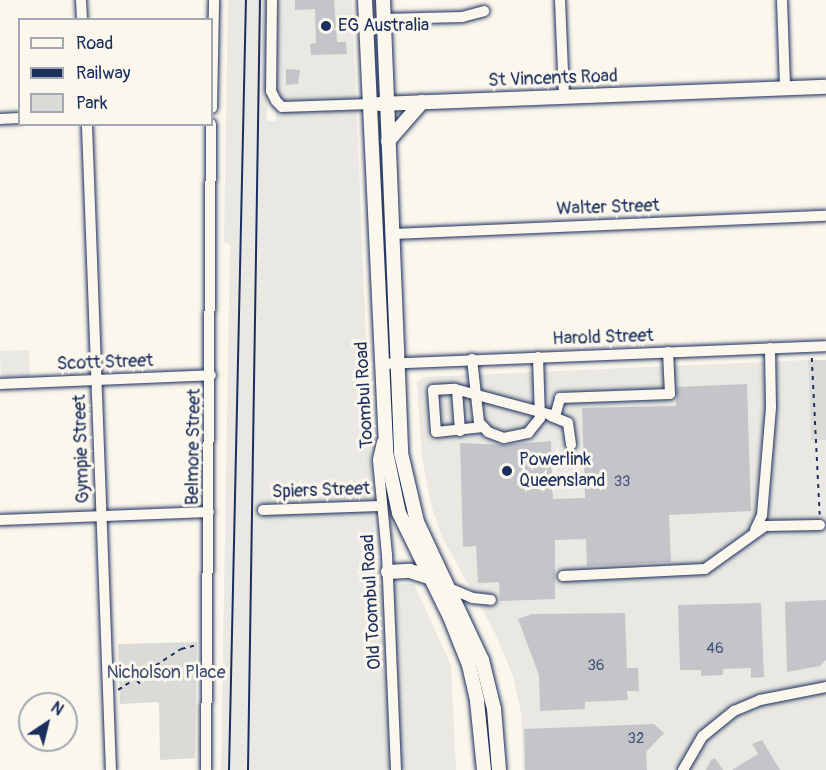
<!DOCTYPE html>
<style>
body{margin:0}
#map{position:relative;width:826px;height:770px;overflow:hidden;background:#fbf7ec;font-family:Pangolin,sans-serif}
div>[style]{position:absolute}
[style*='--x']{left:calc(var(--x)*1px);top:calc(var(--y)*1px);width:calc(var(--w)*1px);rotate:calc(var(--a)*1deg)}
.built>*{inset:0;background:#eae8e2;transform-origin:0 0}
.green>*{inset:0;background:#dadad7}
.building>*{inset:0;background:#c3c5c9}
.path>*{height:1.5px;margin-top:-0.75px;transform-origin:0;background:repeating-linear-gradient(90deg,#1b2f5e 0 4.5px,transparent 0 9px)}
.roads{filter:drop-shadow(0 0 2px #1b2f5e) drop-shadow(0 0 2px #1b2f5e)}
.minor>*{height:10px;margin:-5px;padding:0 5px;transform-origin:5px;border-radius:5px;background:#fbf7ec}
.major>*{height:14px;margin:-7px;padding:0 7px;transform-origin:7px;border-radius:7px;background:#fbf7ec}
.rail>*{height:2px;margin:-1px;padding:0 1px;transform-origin:1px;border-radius:1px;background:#1b2f5e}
.dots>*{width:16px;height:16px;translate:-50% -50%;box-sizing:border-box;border:3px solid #fbf7ec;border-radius:50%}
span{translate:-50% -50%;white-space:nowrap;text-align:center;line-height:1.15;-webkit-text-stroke:6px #fbf7ec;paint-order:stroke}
.number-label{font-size:15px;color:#455479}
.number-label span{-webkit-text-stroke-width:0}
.poi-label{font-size:18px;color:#1b2f5e}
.left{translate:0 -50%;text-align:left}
.street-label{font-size:18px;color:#1b2f5e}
.park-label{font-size:18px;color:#415176}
.legend{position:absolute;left:18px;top:18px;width:195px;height:108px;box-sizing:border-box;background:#fbf7ec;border:2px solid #a1a7b3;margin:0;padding:8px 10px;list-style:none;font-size:18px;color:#1b2f5e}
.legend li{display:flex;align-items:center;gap:12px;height:30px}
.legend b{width:30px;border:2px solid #a1a7b3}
.north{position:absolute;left:18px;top:692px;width:60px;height:60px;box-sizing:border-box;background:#fbf7ec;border:2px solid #a1a7b3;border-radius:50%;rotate:35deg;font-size:16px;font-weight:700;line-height:24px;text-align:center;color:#1b2f5e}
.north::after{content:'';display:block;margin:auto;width:21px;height:27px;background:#1b2f5e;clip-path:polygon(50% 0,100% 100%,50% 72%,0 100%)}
</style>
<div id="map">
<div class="built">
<div style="clip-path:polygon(228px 0,269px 0,267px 121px,276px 121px,279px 0,352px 0,376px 584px,414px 584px,451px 665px,456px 770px,221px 770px,230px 245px,224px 242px)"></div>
<div style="left:29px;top:350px;width:26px;height:29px;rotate:88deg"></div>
<div style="clip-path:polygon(808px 360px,811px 440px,826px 440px,826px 770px,523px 770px,521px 713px,513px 676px,494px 631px,442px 537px,432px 508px,422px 458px,417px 382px,424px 377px)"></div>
</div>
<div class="green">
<div style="clip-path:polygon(808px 360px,826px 360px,826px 440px,811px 440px)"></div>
<div style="clip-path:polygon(197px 642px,195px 758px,160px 760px,159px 702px,120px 704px,118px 644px)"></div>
</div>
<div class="building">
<div style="clip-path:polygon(295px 0,334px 0,337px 42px,346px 42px,347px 54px,311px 55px,310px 44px,316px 43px,315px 9px,295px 10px)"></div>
<div style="clip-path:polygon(286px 69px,300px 70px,298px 84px,286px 85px)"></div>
<div style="clip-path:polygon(747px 384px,751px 511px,669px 515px,671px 562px,587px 566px,586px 539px,555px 540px,555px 599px,500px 601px,499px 582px,478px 583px,476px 546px,463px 547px,460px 443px,505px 445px,551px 441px,553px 499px,585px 498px,582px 408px,676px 406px,677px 387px)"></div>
<div style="clip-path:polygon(826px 600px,826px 660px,820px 666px,787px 672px,785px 602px)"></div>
<div style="clip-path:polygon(761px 603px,764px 677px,751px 678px,751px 668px,723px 669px,723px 675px,701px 676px,701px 670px,680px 670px,678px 605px)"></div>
<div style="clip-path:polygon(625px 613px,627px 668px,638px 668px,639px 691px,627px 691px,628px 700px,585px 702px,585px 709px,540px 711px,539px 675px,518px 619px,532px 614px)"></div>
<div style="clip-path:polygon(654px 724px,664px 733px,646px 752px,647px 770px,525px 770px,524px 729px)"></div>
<div style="clip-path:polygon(762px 740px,780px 770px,732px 770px,758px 754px,752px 744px)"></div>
<div style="clip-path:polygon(715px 758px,723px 770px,706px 770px,711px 760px)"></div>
</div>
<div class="path">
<div style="--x:812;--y:358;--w:157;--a:87.1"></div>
<div style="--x:137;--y:680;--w:5;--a:53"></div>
<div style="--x:118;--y:690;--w:75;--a:-33.1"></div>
<div style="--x:181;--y:649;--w:16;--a:-14"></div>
</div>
<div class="roads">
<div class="minor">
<div style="--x:81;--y:0;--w:20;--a:87"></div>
<div style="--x:272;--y:0;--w:91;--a:90.6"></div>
<div style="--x:271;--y:91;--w:11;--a:63"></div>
<div style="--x:276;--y:101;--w:8;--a:45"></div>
<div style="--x:282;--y:107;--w:89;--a:-1.9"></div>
<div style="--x:560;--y:0;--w:97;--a:87.6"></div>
<div style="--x:782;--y:0;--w:88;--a:88"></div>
<div style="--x:384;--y:19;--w:78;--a:-1.5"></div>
<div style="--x:462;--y:17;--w:23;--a:-15"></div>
<div style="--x:212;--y:108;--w:108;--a:-88.9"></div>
<div style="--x:0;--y:119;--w:20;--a:-3"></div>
<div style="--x:87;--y:126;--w:644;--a:87.87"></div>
<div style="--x:392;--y:234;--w:434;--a:-2.4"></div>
<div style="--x:472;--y:359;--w:63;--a:83.7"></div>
<div style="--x:479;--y:422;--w:13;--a:48"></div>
<div style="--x:488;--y:432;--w:17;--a:21"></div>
<div style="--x:504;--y:438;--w:25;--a:-12"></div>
<div style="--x:528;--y:433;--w:19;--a:-51"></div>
<div style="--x:540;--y:418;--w:61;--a:-91.9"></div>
<div style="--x:381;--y:364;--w:445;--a:-2.3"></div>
<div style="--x:0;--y:384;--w:211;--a:-2.4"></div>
<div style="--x:457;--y:390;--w:41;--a:85.8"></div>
<div style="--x:551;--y:416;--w:18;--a:22"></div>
<div style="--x:568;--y:423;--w:22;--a:82"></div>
<div style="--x:483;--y:427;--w:47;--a:173.9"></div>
<div style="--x:436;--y:432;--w:42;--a:-94.1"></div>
<div style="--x:433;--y:390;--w:22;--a:-3"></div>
<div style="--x:455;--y:389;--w:104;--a:15.1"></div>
<div style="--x:555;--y:416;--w:19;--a:-74"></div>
<div style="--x:560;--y:398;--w:110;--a:-2.1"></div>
<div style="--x:670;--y:394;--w:42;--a:-92.7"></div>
<div style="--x:382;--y:442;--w:18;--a:103"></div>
<div style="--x:378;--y:460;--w:95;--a:84.6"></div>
<div style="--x:387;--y:555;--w:215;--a:87.6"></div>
<div style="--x:263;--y:510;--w:117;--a:-2"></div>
<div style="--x:0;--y:520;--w:209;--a:-2.2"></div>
<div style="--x:755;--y:530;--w:17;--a:-65"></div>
<div style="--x:762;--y:515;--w:108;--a:-85.2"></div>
<div style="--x:771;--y:407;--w:59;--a:-91"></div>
<div style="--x:563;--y:576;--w:142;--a:-2.8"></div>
<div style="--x:705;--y:569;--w:74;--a:-35.6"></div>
<div style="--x:765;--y:526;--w:55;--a:-1"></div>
<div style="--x:449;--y:588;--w:26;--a:23"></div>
<div style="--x:473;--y:598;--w:18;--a:6"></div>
<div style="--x:206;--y:770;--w:646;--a:-89.56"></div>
<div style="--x:683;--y:770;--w:39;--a:-60"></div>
<div style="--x:703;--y:736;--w:40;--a:-39"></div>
<div style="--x:734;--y:711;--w:28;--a:-23"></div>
<div style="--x:760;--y:700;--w:67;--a:-11.1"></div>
</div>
<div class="major">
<div style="--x:365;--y:0;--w:452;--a:87.3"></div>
<div style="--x:386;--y:452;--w:62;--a:78"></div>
<div style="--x:399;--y:513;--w:116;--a:63.9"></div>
<div style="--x:450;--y:617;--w:52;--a:68.4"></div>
<div style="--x:469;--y:665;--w:37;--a:77"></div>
<div style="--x:477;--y:701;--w:69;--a:84.2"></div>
<div style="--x:383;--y:0;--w:453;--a:87.7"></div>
<div style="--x:401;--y:453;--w:71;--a:76.9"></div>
<div style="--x:417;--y:522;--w:153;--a:64.8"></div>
<div style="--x:482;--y:660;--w:50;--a:76.2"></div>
<div style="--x:494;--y:709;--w:61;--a:85.3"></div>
<div style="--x:379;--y:104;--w:447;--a:-2.2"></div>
<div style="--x:388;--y:141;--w:52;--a:-48.9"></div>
<div style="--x:388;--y:572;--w:22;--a:-3"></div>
<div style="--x:410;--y:571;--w:20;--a:18"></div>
</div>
</div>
<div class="rail">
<div style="--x:229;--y:770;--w:770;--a:-88.74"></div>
<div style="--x:248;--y:770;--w:770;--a:-89.11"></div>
</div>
<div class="dots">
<div style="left:326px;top:26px;background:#1b2f5e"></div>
<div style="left:507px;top:471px;background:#1b2f5e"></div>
</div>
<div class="number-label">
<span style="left:622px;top:482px">33</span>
<span style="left:715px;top:649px">46</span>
<span style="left:596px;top:666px">36</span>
<span style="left:636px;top:739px">32</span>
</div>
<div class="poi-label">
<span class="left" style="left:338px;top:26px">EG Australia</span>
<span class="left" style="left:519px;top:471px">Powerlink<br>Queensland</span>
</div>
<div class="street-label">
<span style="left:553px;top:79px;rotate:-2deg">St Vincents Road</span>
<span style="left:608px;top:208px;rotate:-2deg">Walter Street</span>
<span style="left:603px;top:338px;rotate:-2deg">Harold Street</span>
<span style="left:105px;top:363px;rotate:-2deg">Scott Street</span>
<span style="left:365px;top:395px;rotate:-93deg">Toombul Road</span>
<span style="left:194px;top:447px;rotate:-89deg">Belmore Street</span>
<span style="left:82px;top:449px;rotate:-92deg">Gympie Street</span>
<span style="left:321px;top:491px;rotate:-2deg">Spiers Street</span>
<span style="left:372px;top:602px;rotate:-93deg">Old Toombul Road</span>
</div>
<div class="park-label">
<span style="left:166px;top:673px">Nicholson Place</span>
</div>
<ul class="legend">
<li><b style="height:8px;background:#fbf7ec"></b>Road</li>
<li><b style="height:8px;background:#1b2f5e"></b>Railway</li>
<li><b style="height:16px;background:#dadad7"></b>Park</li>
</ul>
<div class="north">N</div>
</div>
